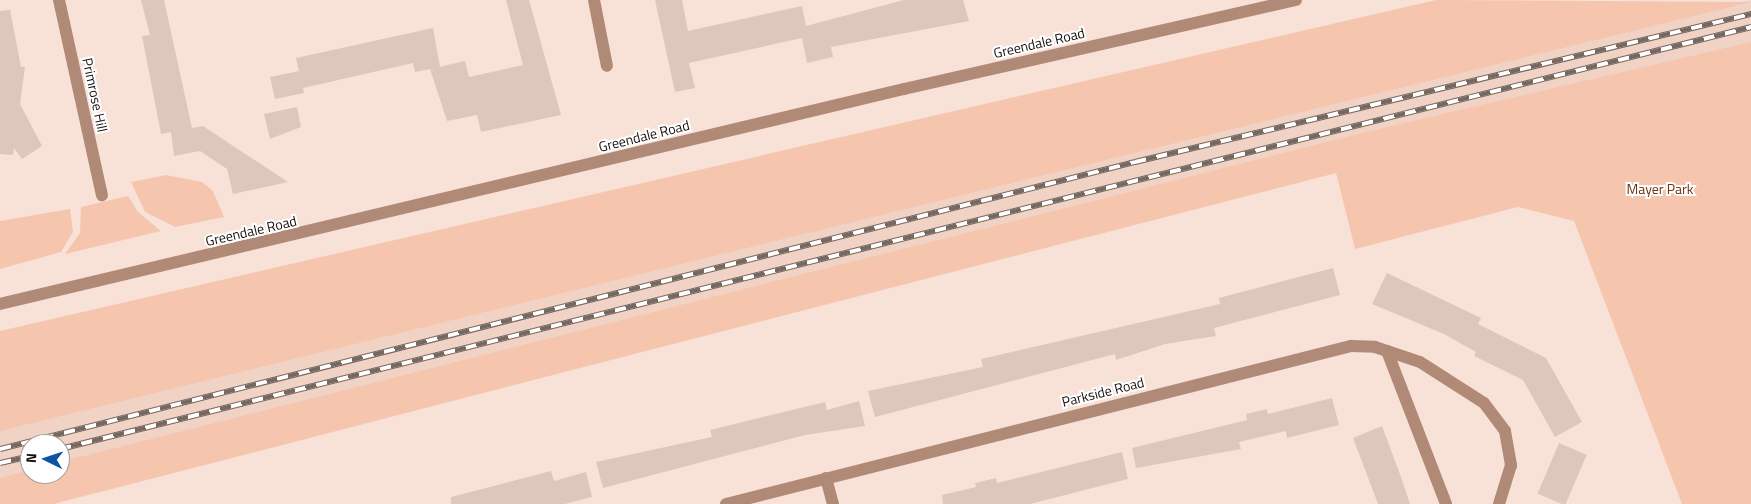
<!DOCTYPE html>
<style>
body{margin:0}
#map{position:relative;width:1751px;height:504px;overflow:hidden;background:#f8e2d8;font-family:"Titillium Web",sans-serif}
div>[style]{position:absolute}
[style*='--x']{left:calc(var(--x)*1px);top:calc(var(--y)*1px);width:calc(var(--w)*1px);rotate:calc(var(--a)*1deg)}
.built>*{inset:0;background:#f1d3c6}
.green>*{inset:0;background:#f6c5ae}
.building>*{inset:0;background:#ddc7bd;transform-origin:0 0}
.minor>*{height:12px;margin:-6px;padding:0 6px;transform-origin:6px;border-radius:6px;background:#b18a77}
.rail>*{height:5.5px;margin-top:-2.75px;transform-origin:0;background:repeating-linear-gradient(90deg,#fff 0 11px,#756861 0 22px);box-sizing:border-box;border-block:1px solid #756861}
span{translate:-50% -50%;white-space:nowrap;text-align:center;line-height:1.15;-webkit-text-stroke:4px #fff;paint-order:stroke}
.street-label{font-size:14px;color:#160f0b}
.park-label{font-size:14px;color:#6f3517}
.north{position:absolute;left:20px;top:434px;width:50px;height:50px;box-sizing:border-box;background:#fff;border:1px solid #a29f9d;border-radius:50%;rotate:274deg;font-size:14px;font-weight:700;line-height:20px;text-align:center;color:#160f0b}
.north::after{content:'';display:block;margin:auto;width:18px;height:22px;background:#0f53a3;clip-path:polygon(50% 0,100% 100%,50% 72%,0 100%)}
</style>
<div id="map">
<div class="built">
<div style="clip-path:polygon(evenodd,1751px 0,1751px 76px,1336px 173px,53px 504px,0 504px,0 334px,1751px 0,30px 444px,60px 444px,60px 474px,30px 474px,30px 444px)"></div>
</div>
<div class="green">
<div style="clip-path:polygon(1436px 0,1751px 2px,0 431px,0 331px)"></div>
<div style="clip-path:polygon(1751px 42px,1751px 504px,1682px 504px,1574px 221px,1518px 207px,1355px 249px,1336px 173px,53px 504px,0 504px,0 478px,30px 470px,30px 474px,60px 474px,60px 462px,1366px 132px)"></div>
<div style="clip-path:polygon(166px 175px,202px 182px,213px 191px,224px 217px,175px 227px,145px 212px,131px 182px)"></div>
<div style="clip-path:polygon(128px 196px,138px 212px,161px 231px,65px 254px,80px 233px,81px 207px)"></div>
<div style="clip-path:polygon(70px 209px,73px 232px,61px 252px,0 269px,0 221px)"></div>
</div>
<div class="building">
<div style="clip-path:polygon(141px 0,164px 0,192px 128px,203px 126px,288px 182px,233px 194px,227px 169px,200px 151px,174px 156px,171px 132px,161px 134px,142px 36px,150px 35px)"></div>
<div style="clip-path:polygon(506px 0,529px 0,561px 115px,481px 132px,477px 115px,447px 121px,430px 69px,465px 61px,469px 77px,523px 65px)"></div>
<div style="clip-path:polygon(655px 0,682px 0,688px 31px,802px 6px,806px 26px,904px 0,963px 0,969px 21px,831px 47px,833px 57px,807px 63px,802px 38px,689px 63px,695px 88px,675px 92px)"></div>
<div style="clip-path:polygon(10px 10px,21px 67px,25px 67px,20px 104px,42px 146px,22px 159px,14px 148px,13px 155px,0 154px,0 11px)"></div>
<div style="clip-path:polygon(433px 28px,440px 67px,415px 72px,413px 63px,303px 88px,304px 93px,275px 99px,270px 77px,299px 71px,301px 81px,296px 58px)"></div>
<div style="clip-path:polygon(297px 107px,301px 127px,270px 139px,264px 114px)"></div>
<div style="clip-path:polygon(1333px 268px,1340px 295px,1214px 328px,1216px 336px,1165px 344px,1116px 360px,1115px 354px,875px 417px,868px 391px,983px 367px,981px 359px,1220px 304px,1219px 298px)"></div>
<div style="clip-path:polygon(1387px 273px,1481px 318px,1478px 324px,1546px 358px,1582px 422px,1555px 437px,1523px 380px,1474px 356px,1476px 352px,1444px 334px,1372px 304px)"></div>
<div style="clip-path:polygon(1332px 398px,1339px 425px,1287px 438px,1286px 431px,1239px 442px,1241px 449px,1136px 468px,1132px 448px,1247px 420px,1246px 414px,1267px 409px,1268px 414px)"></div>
<div style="clip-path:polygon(859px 401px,865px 426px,805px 435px,603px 488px,596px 462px,712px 437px,710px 430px,825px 402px,827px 410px)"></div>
<div style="clip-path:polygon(1382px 426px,1401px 477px,1410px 504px,1378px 504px,1353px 438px)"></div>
<div style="left:1559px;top:443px;width:30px;height:55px;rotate:23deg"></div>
<div style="clip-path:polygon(1122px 452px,1128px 479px,1030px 504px,943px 504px,942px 495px,976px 487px,975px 483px,996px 478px,997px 483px)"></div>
<div style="clip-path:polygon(551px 471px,554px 481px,586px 472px,592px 497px,565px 504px,451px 504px,451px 497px)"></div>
</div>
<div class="minor">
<div style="--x:59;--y:0;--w:200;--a:77.6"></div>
<div style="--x:594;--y:0;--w:67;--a:78.9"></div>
<div style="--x:0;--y:304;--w:929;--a:-13.38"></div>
<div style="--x:904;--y:89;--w:402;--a:-12.8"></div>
<div style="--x:1387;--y:351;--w:164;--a:68.9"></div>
<div style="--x:826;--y:478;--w:27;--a:75"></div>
<div style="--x:726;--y:504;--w:645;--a:-14.19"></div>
<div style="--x:1351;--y:346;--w:24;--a:2"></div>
<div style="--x:1375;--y:347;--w:47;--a:18.4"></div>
<div style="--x:1420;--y:362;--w:76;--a:32.6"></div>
<div style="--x:1484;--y:403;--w:35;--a:53"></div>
<div style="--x:1505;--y:431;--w:35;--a:80"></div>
<div style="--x:1511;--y:465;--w:41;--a:107.1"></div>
</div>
<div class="rail">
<div style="--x:0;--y:449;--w:1171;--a:-14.19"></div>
<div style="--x:1135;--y:162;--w:634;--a:-13.51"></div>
<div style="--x:60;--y:449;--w:1743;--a:-14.01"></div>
<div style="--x:0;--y:463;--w:31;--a:-13"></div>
</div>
<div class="street-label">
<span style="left:1039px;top:43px;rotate:-13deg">Greendale Road</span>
<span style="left:95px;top:95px;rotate:78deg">Primrose Hill</span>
<span style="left:644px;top:136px;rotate:-14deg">Greendale Road</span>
<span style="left:251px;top:231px;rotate:-13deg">Greendale Road</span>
<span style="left:1103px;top:392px;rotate:-14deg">Parkside Road</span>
</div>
<div class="park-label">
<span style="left:1660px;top:189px">Mayer Park</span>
</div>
<div class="north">N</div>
</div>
